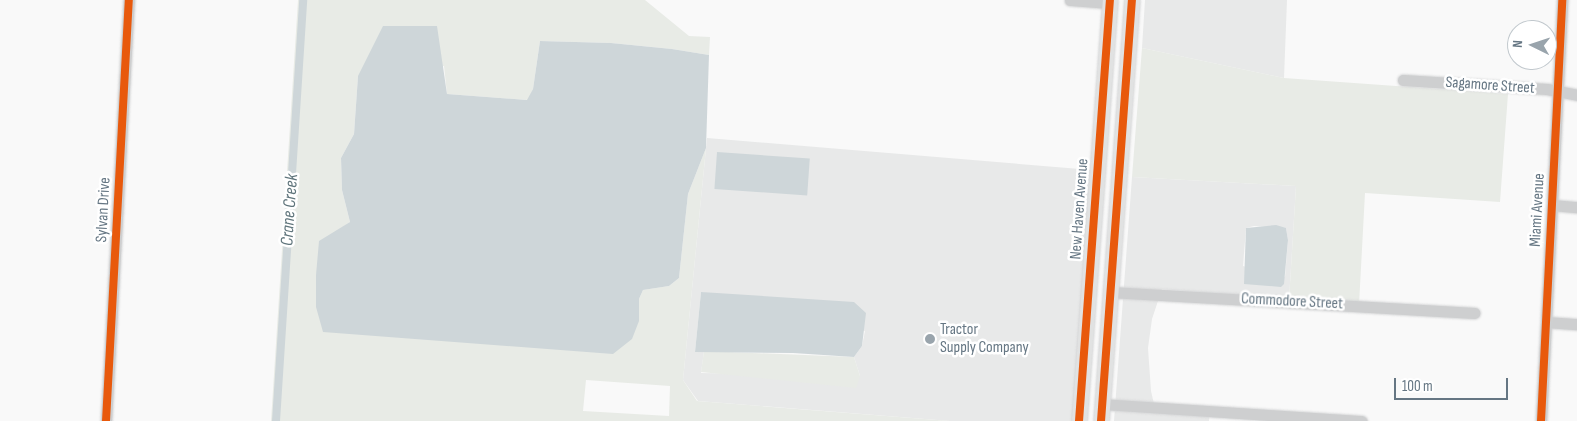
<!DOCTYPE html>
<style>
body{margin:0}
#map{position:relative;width:1577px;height:421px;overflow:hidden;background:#f9f9f9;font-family:"Sofia Sans Condensed",sans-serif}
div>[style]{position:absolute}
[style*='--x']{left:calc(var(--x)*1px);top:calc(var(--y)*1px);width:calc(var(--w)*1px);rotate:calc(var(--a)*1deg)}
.built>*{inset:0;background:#e8e9e9}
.green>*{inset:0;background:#e8ebe6}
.water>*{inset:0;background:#ced6d9;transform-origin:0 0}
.canal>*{height:8px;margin:-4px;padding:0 4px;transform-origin:4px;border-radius:4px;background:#ced6d9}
.roads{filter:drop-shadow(0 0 1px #d5d6d7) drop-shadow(0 0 1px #d5d6d7)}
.minor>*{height:11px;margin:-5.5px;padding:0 5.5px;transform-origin:5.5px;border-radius:5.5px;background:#cecfd0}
.major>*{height:15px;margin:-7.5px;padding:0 7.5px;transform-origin:7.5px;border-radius:7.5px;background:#e1e2e2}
.cycleway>*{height:8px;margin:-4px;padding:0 4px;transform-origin:4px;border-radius:4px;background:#e8590c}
.dots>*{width:14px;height:14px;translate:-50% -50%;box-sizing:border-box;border:2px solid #fff;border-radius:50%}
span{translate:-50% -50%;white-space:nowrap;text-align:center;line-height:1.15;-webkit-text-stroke:5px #fff;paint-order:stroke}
.street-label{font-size:16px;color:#657683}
.poi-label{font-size:16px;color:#657683}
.left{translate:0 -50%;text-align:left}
.water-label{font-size:18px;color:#60757c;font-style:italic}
.north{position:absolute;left:1507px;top:20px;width:50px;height:50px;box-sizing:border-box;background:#fff;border:1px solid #c1c8cd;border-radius:50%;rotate:274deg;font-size:14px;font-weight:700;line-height:20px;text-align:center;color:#657683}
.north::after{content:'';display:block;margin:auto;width:18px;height:22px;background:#99a4ac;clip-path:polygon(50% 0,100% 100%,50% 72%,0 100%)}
.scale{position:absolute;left:1394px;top:378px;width:114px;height:22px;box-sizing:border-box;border:2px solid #657683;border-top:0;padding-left:6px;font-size:15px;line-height:18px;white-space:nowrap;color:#657683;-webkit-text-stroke:4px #fff;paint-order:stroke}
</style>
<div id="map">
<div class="built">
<div style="clip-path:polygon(1145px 0,1287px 0,1284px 78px,1142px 48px)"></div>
<div style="clip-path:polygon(evenodd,707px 138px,1092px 170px,1074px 421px,950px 421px,698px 401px,683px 380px,707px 138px,701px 292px,865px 331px,862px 346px,854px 357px,860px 376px,701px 373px,704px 351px,695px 352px,701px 292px)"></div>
<div style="clip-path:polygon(evenodd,1132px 177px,1296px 186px,1289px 300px,1162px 289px,1152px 319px,1148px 348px,1151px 391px,1154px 404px,1210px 409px,1209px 421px,1114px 421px,1132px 177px,1254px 226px,1286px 228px,1288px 240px,1285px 277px,1243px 266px,1246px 228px,1254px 226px)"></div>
</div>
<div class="green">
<div style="clip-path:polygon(evenodd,298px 0,645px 0,689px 36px,710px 37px,709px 55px,672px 49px,611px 43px,540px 41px,533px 89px,528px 100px,447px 94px,444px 66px,358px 76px,354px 134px,341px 158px,342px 190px,350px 222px,336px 232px,316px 275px,316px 307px,639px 321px,639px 299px,643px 290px,669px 286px,679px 278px,688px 194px,706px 148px,683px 380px,697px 401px,950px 421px,271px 421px,298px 0,586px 380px,670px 386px,669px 416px,583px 411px,586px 380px)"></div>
<div style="clip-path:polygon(1142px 48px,1284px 78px,1508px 94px,1500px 202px,1365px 193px,1359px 305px,1289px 300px,1296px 186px,1132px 177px)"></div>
<div style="clip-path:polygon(704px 351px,854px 357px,860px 376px,856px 388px,701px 372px)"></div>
</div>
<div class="water">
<div style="clip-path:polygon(383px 26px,437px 26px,447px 94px,527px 100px,533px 89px,540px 41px,611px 43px,672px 49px,709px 55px,706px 148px,688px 194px,679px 278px,669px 286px,643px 290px,639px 299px,639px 321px,632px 339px,613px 354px,323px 332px,316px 307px,316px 275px,319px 241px,350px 222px,342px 190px,341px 158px,354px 134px,358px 76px)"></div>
<div style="left:717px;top:152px;width:93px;height:37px;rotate:4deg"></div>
<div style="clip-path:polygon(1276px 225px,1286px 228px,1288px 240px,1284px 284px,1281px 287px,1244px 284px,1246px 228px)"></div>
<div style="clip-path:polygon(701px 292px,854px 302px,866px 313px,862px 346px,854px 357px,793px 353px,695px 352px)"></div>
</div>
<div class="canal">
<div style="--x:276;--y:421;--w:422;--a:-86.3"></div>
</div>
<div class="roads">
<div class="minor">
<div style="--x:1070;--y:0;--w:40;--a:4.3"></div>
<div style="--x:1403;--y:80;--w:144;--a:3.6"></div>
<div style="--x:1547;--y:89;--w:31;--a:11"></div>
<div style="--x:1552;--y:205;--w:25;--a:5"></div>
<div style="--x:1110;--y:292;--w:365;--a:3.3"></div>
<div style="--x:1546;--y:322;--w:31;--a:4"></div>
<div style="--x:1102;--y:404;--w:260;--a:3.8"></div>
<div style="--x:106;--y:421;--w:422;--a:-86.9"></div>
<div style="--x:1541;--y:421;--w:422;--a:-87.1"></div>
</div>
<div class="major">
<div style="--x:1079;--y:421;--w:422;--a:-85.8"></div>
<div style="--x:1101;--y:421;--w:422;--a:-85.8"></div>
</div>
</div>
<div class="cycleway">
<div style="--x:106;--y:421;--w:422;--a:-86.9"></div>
<div style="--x:1079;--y:421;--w:422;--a:-85.8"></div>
<div style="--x:1101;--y:421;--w:422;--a:-85.8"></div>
<div style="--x:1541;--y:421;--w:422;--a:-87.1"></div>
</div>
<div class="dots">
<div style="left:930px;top:339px;background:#99a4ac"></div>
</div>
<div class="street-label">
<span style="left:1490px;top:86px;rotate:4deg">Sagamore Street</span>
<span style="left:1080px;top:209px;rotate:-86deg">New Haven Avenue</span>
<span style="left:104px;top:210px;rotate:-87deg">Sylvan Drive</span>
<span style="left:1538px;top:210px;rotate:-87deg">Miami Avenue</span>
<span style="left:1292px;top:302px;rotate:3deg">Commodore Street</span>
</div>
<div class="poi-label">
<span class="left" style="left:940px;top:339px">Tractor<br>Supply Company</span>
</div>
<div class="water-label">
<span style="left:290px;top:210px;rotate:-86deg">Crane Creek</span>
</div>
<div class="north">N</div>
<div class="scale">100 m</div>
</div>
